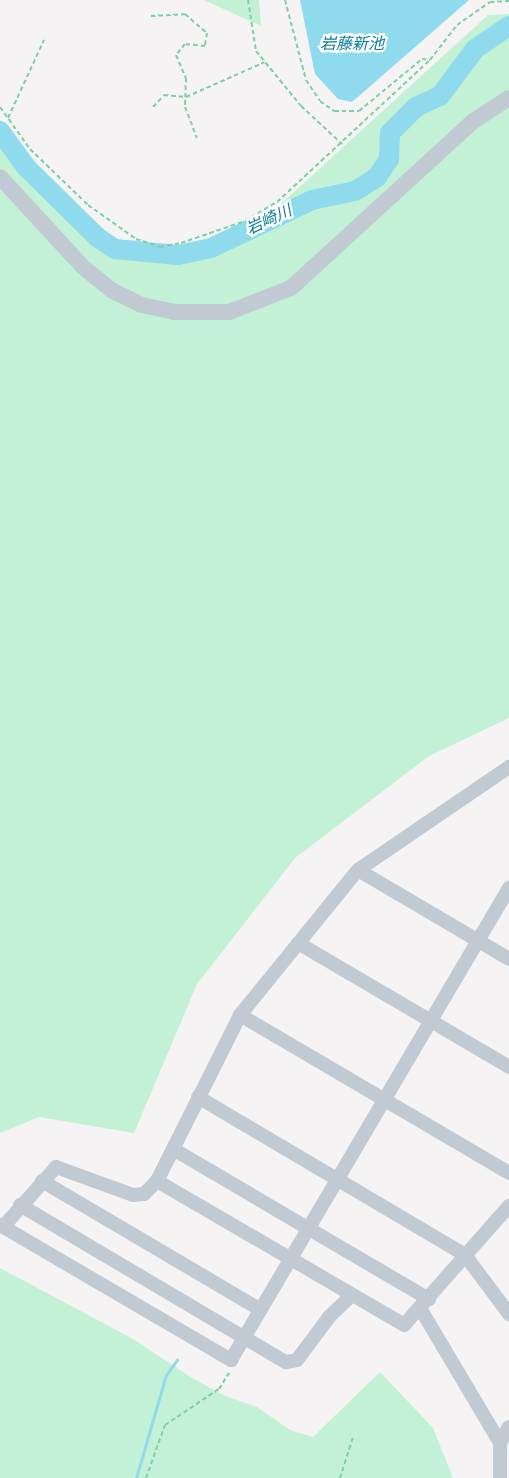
<!DOCTYPE html>
<meta charset="utf-8">
<style>
body{margin:0}
#map{position:relative;width:509px;height:1478px;overflow:hidden;background:#f5f3f3;font-family:"Nunito Sans","Noto Sans JP",sans-serif}
div>[style]{position:absolute}
.green>*{inset:0;background:#c3f1d5}
.water>*{inset:0;background:#90daee}
.stream>*{height:3px;margin:-1.5px;padding:0 1.5px;transform-origin:1.5px;border-radius:1.5px;background:#90daee}
.river>*{height:20px;margin:-10px;padding:0 10px;transform-origin:10px;border-radius:10px;background:#90daee}
.path>*{height:2px;margin-top:-1px;transform-origin:0;background:repeating-linear-gradient(90deg,#7ad0a6 0 4.5px,transparent 0 7.5px)}
.minor>*{height:14px;margin:-7px;padding:0 7px;transform-origin:7px;border-radius:7px;background:#c1cad2}
.tertiary>*{height:16px;margin:-8px;padding:0 8px;transform-origin:8px;border-radius:8px;background:#c1cad2}
span{translate:-50% -50%;white-space:nowrap;text-align:center;line-height:1.15;-webkit-text-stroke:4.5px #fff;paint-order:stroke}
.water-label{font-size:16px;color:#0c7c9b;font-style:italic}
</style>
<div id="map">
<div class="green">
<i style="clip-path:polygon(204px 0,259px 0,261px 26px)"></i>
<i style="clip-path:polygon(509px 14px,509px 718px,429px 756px,295px 858px,197px 984px,134px 1133px,39px 1117px,0 1133px,0 119px,39px 173px,95px 225px,140px 256px,168px 261px,238px 243px,488px 15px)"></i>
<i style="clip-path:polygon(0 1268px,133px 1339px,192px 1378px,223px 1395px,257px 1407px,290px 1430px,313px 1437px,380px 1372px,433px 1428px,453px 1478px,0 1478px)"></i>
</div>
<div class="water">
<i style="clip-path:polygon(300px 0,469px 0,352px 102px,338px 99px,315px 74px)"></i>
</div>
<div class="stream">
<i style="left:136px;top:1478px;width:107px;rotate:-73.8deg"></i>
<i style="left:166px;top:1375px;width:19px;rotate:-54deg"></i>
</div>
<div class="river">
<i style="left:0;top:131px;width:44px;rotate:54.2deg"></i>
<i style="left:26px;top:167px;width:100px;rotate:44.6deg"></i>
<i style="left:97px;top:237px;width:22px;rotate:34deg"></i>
<i style="left:115px;top:249px;width:63px;rotate:5.4deg"></i>
<i style="left:178px;top:255px;width:34px;rotate:-12deg"></i>
<i style="left:211px;top:248px;width:112px;rotate:-25.4deg"></i>
<i style="left:312px;top:200px;width:44px;rotate:-11.8deg"></i>
<i style="left:355px;top:191px;width:26px;rotate:-32deg"></i>
<i style="left:377px;top:177px;width:22px;rotate:-56deg"></i>
<i style="left:389px;top:159px;width:26px;rotate:-88deg"></i>
<i style="left:390px;top:133px;width:37px;rotate:-45deg"></i>
<i style="left:416px;top:107px;width:26px;rotate:-25deg"></i>
<i style="left:440px;top:96px;width:59px;rotate:-53.3deg"></i>
<i style="left:475px;top:49px;width:41px;rotate:-34.1deg"></i>
</div>
<div class="path">
<i style="left:248px;top:0;width:52px;rotate:81.1deg"></i>
<i style="left:256px;top:51px;width:71px;rotate:50.7deg"></i>
<i style="left:301px;top:106px;width:56px;rotate:42.8deg"></i>
<i style="left:285px;top:0;width:83px;rotate:75.3deg"></i>
<i style="left:306px;top:80px;width:25px;rotate:56deg"></i>
<i style="left:320px;top:101px;width:17px;rotate:36deg"></i>
<i style="left:334px;top:111px;width:25px"></i>
<i style="left:359px;top:111px;width:82px;rotate:-39.5deg"></i>
<i style="left:422px;top:59px;width:8px;rotate:7deg"></i>
<i style="left:151px;top:16px;width:34px;rotate:-3deg"></i>
<i style="left:185px;top:14px;width:29px;rotate:41deg"></i>
<i style="left:207px;top:33px;width:13px;rotate:99deg"></i>
<i style="left:205px;top:46px;width:20px;rotate:-174deg"></i>
<i style="left:185px;top:44px;width:14px;rotate:129deg"></i>
<i style="left:176px;top:55px;width:25px;rotate:67deg"></i>
<i style="left:186px;top:78px;width:29px;rotate:92deg"></i>
<i style="left:185px;top:107px;width:33px;rotate:69deg"></i>
<i style="left:0;top:107px;width:52px;rotate:54.5deg"></i>
<i style="left:30px;top:149px;width:81px;rotate:44deg"></i>
<i style="left:88px;top:205px;width:59px;rotate:35.3deg"></i>
<i style="left:136px;top:239px;width:25px;rotate:18deg"></i>
<i style="left:160px;top:247px;width:21px;rotate:-11deg"></i>
<i style="left:181px;top:243px;width:68px;rotate:-19deg"></i>
<i style="left:245px;top:221px;width:37px;rotate:-31deg"></i>
<i style="left:277px;top:202px;width:209px;rotate:-42.9deg"></i>
<i style="left:430px;top:60px;width:44px;rotate:-52.4deg"></i>
<i style="left:457px;top:25px;width:40px;rotate:-34.9deg"></i>
<i style="left:490px;top:2px;width:19px;rotate:-3deg"></i>
<i style="left:153px;top:107px;width:16px;rotate:-47deg"></i>
<i style="left:164px;top:95px;width:22px;rotate:5deg"></i>
<i style="left:186px;top:97px;width:86px;rotate:-23.9deg"></i>
<i style="left:8px;top:118px;width:86px;rotate:-65.2deg"></i>
<i style="left:146px;top:1478px;width:56px;rotate:-70.3deg"></i>
<i style="left:165px;top:1425px;width:65px;rotate:-33.7deg"></i>
<i style="left:219px;top:1389px;width:19px;rotate:-58deg"></i>
<i style="left:340px;top:1478px;width:43px;rotate:-72.4deg"></i>
</div>
<div class="minor">
<i style="left:358px;top:870px;width:175px;rotate:30.5deg"></i>
<i style="left:298px;top:943px;width:245px;rotate:30.4deg"></i>
<i style="left:240px;top:1015px;width:312px;rotate:30.4deg"></i>
<i style="left:198px;top:1097px;width:310px;rotate:30.6deg"></i>
<i style="left:465px;top:1255px;width:74px;rotate:53.3deg"></i>
<i style="left:173px;top:1149px;width:297px;rotate:30.4deg"></i>
<i style="left:42px;top:1181px;width:252px;rotate:30.5deg"></i>
<i style="left:157px;top:1181px;width:286px;rotate:30.2deg"></i>
<i style="left:404px;top:1325px;width:159px;rotate:-48.6deg"></i>
<i style="left:20px;top:1205px;width:309px;rotate:30.6deg"></i>
<i style="left:286px;top:1362px;width:11px;rotate:-10deg"></i>
<i style="left:297px;top:1360px;width:54px;rotate:-53.3deg"></i>
<i style="left:329px;top:1317px;width:32px;rotate:-44deg"></i>
<i style="left:0;top:1225px;width:268px;rotate:30.3deg"></i>
<i style="left:231px;top:1360px;width:548px;rotate:-59.5deg"></i>
<i style="left:3px;top:1227px;width:80px;rotate:-48.5deg"></i>
<i style="left:56px;top:1167px;width:82px;rotate:20deg"></i>
<i style="left:133px;top:1195px;width:11px;rotate:-5deg"></i>
<i style="left:144px;top:1194px;width:18px;rotate:-45deg"></i>
<i style="left:157px;top:1181px;width:186px;rotate:-63.4deg"></i>
<i style="left:240px;top:1015px;width:187px;rotate:-50.9deg"></i>
<i style="left:358px;top:870px;width:183px;rotate:-34.3deg"></i>
<i style="left:420px;top:1308px;width:157px;rotate:59.3deg"></i>
<i style="left:500px;top:1478px;width:35px;rotate:-90deg"></i>
<i style="left:500px;top:1443px;width:18px;rotate:-61deg"></i>
</div>
<div class="tertiary">
<i style="left:0;top:177px;width:122px;rotate:47.3deg"></i>
<i style="left:83px;top:267px;width:38px;rotate:39deg"></i>
<i style="left:113px;top:291px;width:32px;rotate:26deg"></i>
<i style="left:142px;top:305px;width:33px;rotate:12deg"></i>
<i style="left:174px;top:312px;width:55px"></i>
<i style="left:229px;top:312px;width:66px;rotate:-21.2deg"></i>
<i style="left:291px;top:288px;width:246px;rotate:-42.5deg"></i>
<i style="left:472px;top:122px;width:44px;rotate:-33deg"></i>
</div>
<div class="water-label">
<span style="left:352px;top:44px">岩藤新池</span>
<span style="left:269px;top:220px;rotate:-25deg">岩崎川</span>
</div>
</div>
